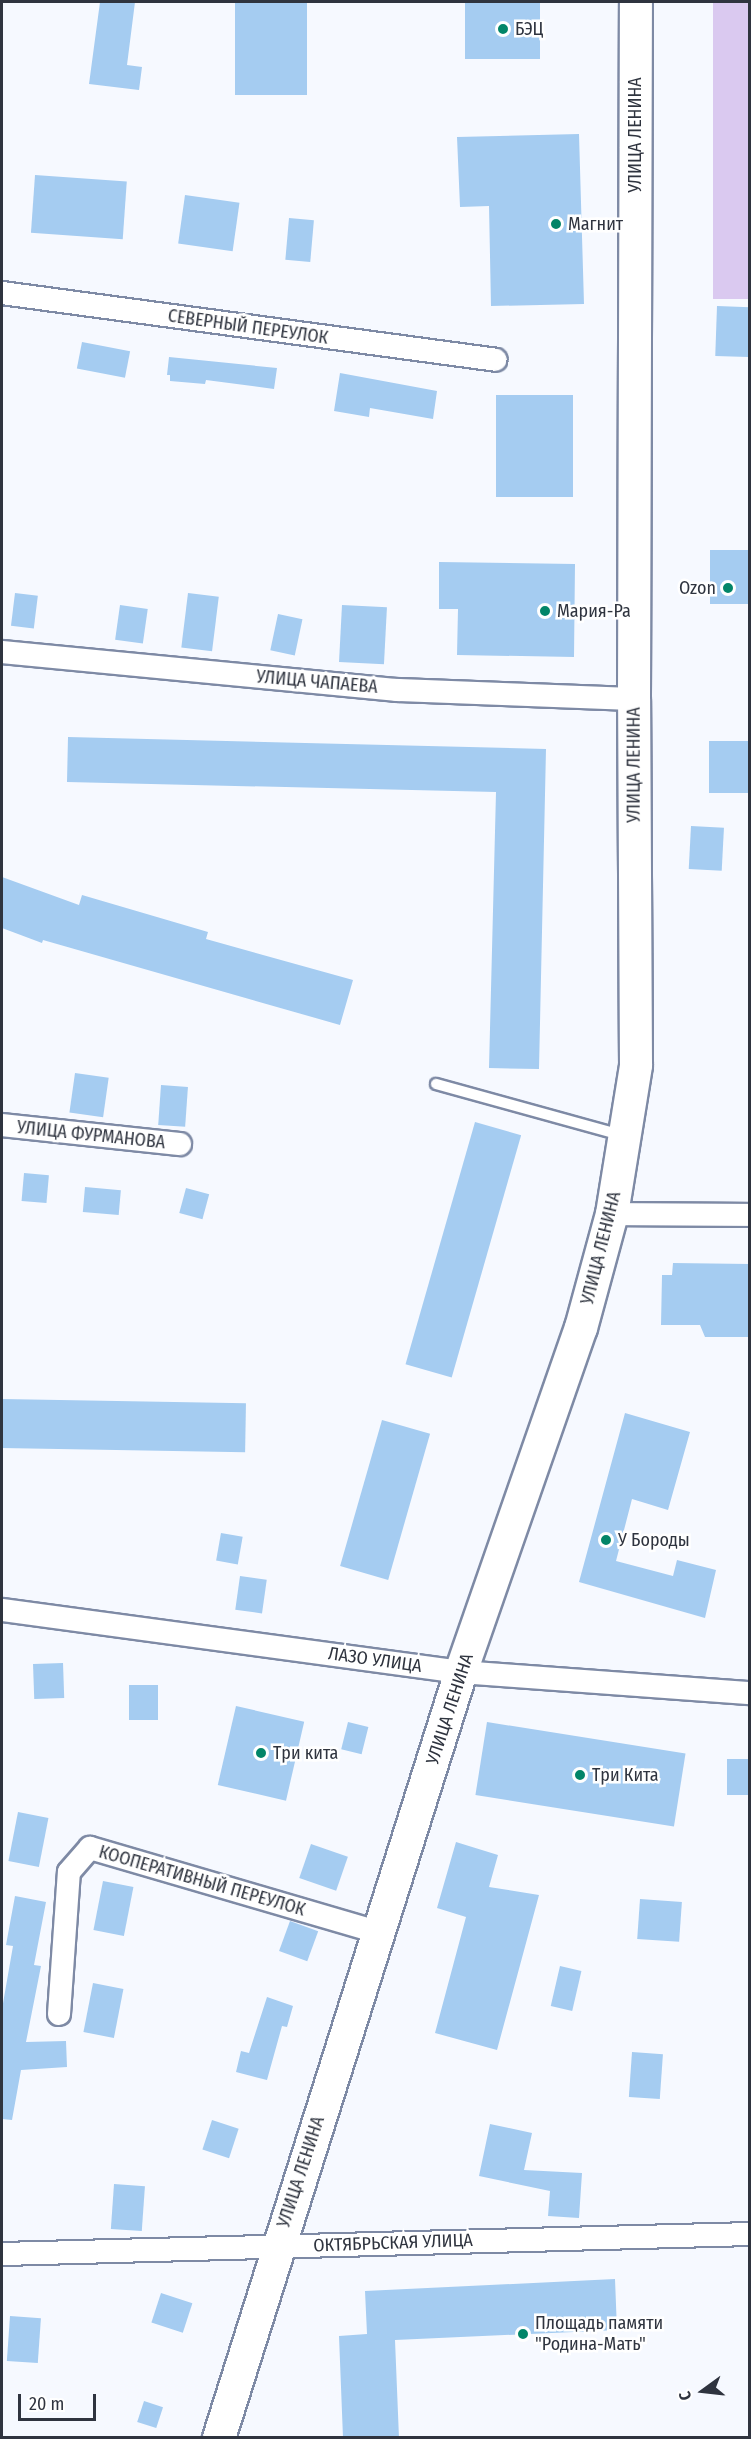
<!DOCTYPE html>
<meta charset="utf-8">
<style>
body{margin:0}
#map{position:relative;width:751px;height:2439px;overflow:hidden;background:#f6f9ff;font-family:"Fira Sans Condensed",sans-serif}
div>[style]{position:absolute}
.green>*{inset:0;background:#dac9f0;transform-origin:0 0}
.building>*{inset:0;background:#a5ccf1;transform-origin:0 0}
.roads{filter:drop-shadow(2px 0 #7e8aa5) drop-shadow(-2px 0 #7e8aa5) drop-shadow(0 2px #7e8aa5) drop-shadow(0 -2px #7e8aa5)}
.lane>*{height:10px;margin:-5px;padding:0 5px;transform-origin:5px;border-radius:5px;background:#fff}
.street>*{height:22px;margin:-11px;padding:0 11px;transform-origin:11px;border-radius:11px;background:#fff}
.secondary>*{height:32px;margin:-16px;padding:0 16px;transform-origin:16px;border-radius:16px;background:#fff}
.dots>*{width:16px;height:16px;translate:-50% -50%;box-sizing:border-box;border:3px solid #fff;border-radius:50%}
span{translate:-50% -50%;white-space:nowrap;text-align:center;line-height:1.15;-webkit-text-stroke:5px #fff;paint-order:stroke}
.poi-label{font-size:18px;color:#2f343f}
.left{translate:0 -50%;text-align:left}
.right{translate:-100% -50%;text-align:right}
.street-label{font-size:18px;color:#2f343f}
.frame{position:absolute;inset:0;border:3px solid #2f343f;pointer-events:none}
.north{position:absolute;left:673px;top:2361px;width:60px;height:60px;-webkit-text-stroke:4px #fff;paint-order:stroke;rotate:255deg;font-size:16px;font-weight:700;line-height:24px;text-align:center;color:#2f343f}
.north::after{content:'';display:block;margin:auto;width:21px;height:27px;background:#2f343f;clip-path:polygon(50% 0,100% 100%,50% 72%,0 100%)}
.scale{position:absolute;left:18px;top:2394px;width:78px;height:27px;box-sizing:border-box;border:3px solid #2f343f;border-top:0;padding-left:8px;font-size:18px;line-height:21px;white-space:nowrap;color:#2f343f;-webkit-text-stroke:4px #fff;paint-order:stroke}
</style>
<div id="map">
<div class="green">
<i style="left:713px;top:2px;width:36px;height:297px"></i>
</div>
<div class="building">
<i style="clip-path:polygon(100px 2px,135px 2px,127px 65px,142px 67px,139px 90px,89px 84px)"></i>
<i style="left:235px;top:2px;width:72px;height:93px"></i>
<i style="left:465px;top:2px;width:75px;height:57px"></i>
<i style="clip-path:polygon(579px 134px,584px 304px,491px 306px,489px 206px,460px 207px,457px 137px)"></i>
<i style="left:35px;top:175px;width:92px;height:58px;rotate:4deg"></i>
<i style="left:185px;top:195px;width:55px;height:49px;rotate:8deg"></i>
<i style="left:289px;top:218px;width:25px;height:42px;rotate:5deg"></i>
<i style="left:717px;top:306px;width:33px;height:50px;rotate:2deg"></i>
<i style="left:82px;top:342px;width:49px;height:27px;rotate:11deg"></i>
<i style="clip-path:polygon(169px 357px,277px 368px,274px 389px,206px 380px,205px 384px,170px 381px,170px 375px,167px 375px)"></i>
<i style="clip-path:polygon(340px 373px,437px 391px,433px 419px,370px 408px,369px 417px,334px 411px)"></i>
<i style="left:496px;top:395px;width:77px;height:102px"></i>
<i style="left:710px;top:550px;width:40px;height:54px"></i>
<i style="clip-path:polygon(439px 562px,575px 564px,574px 657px,457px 655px,458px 609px,439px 609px)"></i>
<i style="left:15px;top:593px;width:23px;height:33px;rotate:7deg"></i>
<i style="left:188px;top:593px;width:31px;height:55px;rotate:7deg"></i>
<i style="left:120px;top:605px;width:28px;height:35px;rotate:8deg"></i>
<i style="left:342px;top:605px;width:45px;height:57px;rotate:3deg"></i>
<i style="left:278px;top:614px;width:25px;height:37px;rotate:12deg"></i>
<i style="clip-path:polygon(68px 737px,546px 749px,539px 1069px,489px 1068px,496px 792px,67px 782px)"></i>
<i style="left:709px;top:741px;width:41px;height:52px"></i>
<i style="left:691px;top:826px;width:33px;height:43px;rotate:3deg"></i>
<i style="clip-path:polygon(2px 877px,79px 905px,82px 895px,208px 932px,206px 939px,353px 980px,340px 1025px,43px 940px,42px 943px,2px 928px)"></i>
<i style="left:75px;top:1073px;width:34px;height:40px;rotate:8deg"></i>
<i style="left:161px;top:1085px;width:27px;height:40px;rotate:4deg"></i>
<i style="left:475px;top:1122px;width:48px;height:252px;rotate:16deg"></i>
<i style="left:24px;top:1173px;width:25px;height:28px;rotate:5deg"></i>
<i style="left:85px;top:1187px;width:36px;height:25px;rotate:5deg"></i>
<i style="left:186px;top:1188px;width:24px;height:26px;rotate:15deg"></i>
<i style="clip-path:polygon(673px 1263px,750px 1264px,750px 1337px,705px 1337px,700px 1325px,661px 1325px,662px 1275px,672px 1275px)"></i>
<i style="left:2px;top:1399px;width:244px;height:49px;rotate:1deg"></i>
<i style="clip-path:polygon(625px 1413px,690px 1432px,668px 1510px,632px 1499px,616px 1561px,673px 1576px,677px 1560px,716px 1570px,705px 1618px,579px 1582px)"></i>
<i style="left:382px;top:1420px;width:50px;height:152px;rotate:16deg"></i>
<i style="left:221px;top:1533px;width:22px;height:28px;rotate:10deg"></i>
<i style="left:240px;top:1576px;width:27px;height:34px;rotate:8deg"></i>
<i style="left:63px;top:1663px;width:35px;height:30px;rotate:88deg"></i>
<i style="left:129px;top:1685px;width:29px;height:35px"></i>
<i style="left:236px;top:1706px;width:70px;height:81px;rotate:13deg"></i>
<i style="left:348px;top:1722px;width:21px;height:28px;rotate:14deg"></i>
<i style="left:487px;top:1722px;width:201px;height:74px;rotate:9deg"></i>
<i style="left:750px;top:1759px;width:36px;height:23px;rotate:90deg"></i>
<i style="left:18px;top:1812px;width:31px;height:50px;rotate:11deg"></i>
<i style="clip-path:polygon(456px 1842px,498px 1855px,489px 1887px,539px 1895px,497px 2050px,435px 2033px,466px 1917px,437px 1908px)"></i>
<i style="left:311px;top:1844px;width:39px;height:36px;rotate:19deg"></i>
<i style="left:103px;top:1881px;width:31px;height:50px;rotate:11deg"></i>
<i style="clip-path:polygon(15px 1896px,46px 1902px,34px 1965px,41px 1966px,26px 2042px,66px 2041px,67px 2067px,21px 2070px,12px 2120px,2px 2119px,2px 2009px,13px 1946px,6px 1945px)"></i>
<i style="left:640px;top:1899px;width:42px;height:40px;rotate:4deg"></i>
<i style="left:290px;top:1921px;width:30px;height:32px;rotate:20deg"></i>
<i style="left:560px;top:1966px;width:22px;height:41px;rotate:13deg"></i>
<i style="left:93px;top:1983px;width:31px;height:50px;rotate:11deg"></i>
<i style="clip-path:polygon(267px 1997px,293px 2006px,287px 2027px,282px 2026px,267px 2080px,236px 2072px,241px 2051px,249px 2053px)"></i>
<i style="left:632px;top:2052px;width:31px;height:45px;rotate:4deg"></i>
<i style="left:212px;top:2120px;width:28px;height:31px;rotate:18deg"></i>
<i style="clip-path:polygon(490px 2124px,532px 2133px,524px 2170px,582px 2173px,579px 2218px,548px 2216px,550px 2191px,479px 2176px)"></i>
<i style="left:114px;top:2184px;width:31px;height:45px;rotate:4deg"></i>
<i style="clip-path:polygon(615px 2279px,617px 2330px,395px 2340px,399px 2438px,343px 2438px,339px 2336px,367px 2334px,365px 2291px)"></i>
<i style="left:161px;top:2293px;width:33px;height:31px;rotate:18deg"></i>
<i style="left:10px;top:2316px;width:31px;height:45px;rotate:4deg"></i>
<i style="left:144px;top:2401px;width:20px;height:22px;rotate:18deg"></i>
</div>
<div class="roads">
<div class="lane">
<i style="left:436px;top:1084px;width:192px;rotate:15.4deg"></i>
</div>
<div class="street">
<i style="left:2px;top:293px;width:498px;rotate:7.7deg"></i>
<i style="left:2px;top:652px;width:397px;rotate:5.5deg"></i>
<i style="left:397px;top:690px;width:237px;rotate:2.2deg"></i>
<i style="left:2px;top:1125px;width:179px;rotate:6.1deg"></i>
<i style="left:612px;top:1214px;width:138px;rotate:0.4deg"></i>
<i style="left:2px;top:1610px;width:463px;rotate:7.7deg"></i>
<i style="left:461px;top:1672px;width:290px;rotate:4.2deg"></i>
<i style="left:59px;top:2014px;width:142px;rotate:-86deg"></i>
<i style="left:69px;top:1872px;width:32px;rotate:-49deg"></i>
<i style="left:90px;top:1848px;width:300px;rotate:16.3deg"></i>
<i style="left:2px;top:2254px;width:748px;rotate:-1.53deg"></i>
</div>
<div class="secondary">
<i style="left:219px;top:2438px;width:803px;rotate:-72.47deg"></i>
<i style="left:461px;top:1672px;width:364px;rotate:-70.8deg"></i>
<i style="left:581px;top:1328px;width:118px;rotate:-74.8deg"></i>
<i style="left:612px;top:1214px;width:151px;rotate:-80.8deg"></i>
<i style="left:636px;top:1065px;width:366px;rotate:-90.3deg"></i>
<i style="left:634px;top:699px;width:697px;rotate:-89.84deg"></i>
</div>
</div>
<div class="dots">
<i style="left:503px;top:29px;background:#028568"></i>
<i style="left:556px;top:224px;background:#028568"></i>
<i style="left:728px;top:588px;background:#028568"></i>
<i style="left:545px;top:611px;background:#028568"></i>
<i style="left:606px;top:1540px;background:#028568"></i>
<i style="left:261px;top:1753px;background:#028568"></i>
<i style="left:580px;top:1775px;background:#028568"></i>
<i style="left:523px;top:2334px;background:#028568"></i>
</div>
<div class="poi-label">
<span class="left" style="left:515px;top:29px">БЭЦ</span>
<span class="left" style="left:568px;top:224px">Магнит</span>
<span class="right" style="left:716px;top:588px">Ozon</span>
<span class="left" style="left:557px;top:611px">Мария-Ра</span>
<span class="left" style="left:618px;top:1540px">У Бороды</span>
<span class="left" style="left:273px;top:1753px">Три кита</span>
<span class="left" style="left:592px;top:1775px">Три Кита</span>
<span class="left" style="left:535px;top:2334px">Площадь памяти<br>"Родина-Мать"</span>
</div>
<div class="street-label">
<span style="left:635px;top:135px;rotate:-90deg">УЛИЦА ЛЕНИНА</span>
<span style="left:248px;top:327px;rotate:8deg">СЕВЕРНЫЙ ПЕРЕУЛОК</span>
<span style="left:317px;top:682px;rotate:5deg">УЛИЦА ЧАПАЕВА</span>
<span style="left:634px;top:765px;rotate:-90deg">УЛИЦА ЛЕНИНА</span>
<span style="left:91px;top:1135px;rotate:6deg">УЛИЦА ФУРМАНОВА</span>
<span style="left:601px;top:1248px;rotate:-76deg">УЛИЦА ЛЕНИНА</span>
<span style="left:375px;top:1660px;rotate:8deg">ЛАЗО УЛИЦА</span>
<span style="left:450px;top:1709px;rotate:-72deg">УЛИЦА ЛЕНИНА</span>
<span style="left:202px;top:1881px;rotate:16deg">КООПЕРАТИВНЫЙ ПЕРЕУЛОК</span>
<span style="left:301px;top:2172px;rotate:-72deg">УЛИЦА ЛЕНИНА</span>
<span style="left:393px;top:2243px;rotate:-2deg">ОКТЯБРЬСКАЯ УЛИЦА</span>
</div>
<div class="frame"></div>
<div class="north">С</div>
<div class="scale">20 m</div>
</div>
